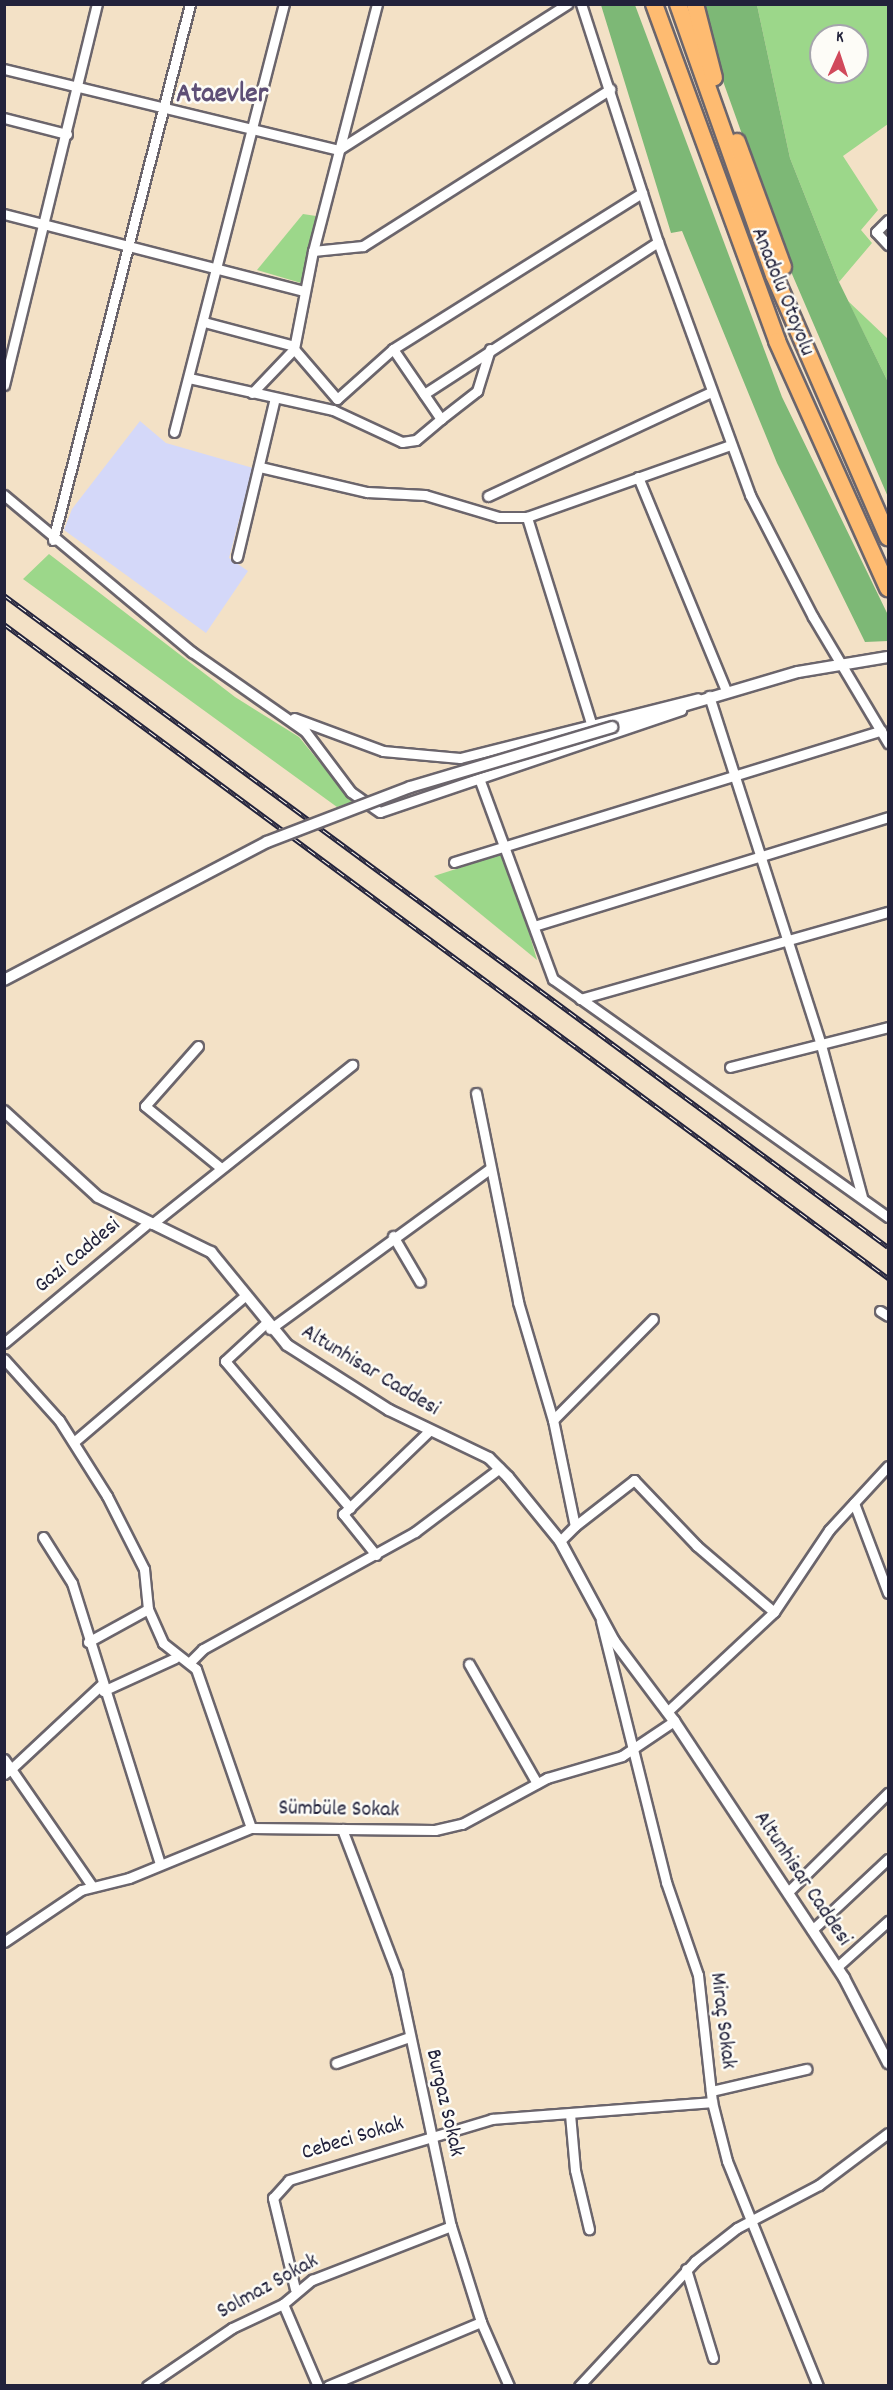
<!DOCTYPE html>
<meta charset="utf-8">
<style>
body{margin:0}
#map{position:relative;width:893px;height:2390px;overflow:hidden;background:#f3e1c6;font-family:Dekko,sans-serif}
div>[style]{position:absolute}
.built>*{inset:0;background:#d4d8f9}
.green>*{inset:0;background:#9cd78a}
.forest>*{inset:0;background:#7db876}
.roads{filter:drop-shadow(2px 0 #6b656c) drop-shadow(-2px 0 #6b656c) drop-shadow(0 2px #6b656c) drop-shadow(0 -2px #6b656c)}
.minor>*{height:9px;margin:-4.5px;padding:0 4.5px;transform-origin:4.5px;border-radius:4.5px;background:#fff}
.tertiary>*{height:10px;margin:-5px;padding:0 5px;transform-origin:5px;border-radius:5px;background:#fff}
.motorway>*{height:16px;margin:-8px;padding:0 8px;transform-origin:8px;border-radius:8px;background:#febb71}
.rail>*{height:5px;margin-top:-2.5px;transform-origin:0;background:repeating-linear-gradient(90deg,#fdfcf7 0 9px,#22223b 0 18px);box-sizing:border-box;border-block:2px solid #22223b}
.bridges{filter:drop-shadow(2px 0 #6b656c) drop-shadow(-2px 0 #6b656c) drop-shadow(0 2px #6b656c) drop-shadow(0 -2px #6b656c)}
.tertiary-bridge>*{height:10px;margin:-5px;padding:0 5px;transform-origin:5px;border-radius:5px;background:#fff}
span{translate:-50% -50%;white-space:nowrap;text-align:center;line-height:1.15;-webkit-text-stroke:5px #fdfcf7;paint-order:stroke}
.street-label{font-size:22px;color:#22223b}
.district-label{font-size:28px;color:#5e4f76;font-weight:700}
.frame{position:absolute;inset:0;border:6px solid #22223b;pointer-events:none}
.north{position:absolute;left:809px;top:24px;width:60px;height:60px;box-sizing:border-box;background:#fdfcf7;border:2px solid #a5a5ac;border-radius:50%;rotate:3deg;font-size:16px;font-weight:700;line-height:24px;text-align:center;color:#22223b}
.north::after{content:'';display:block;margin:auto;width:21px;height:27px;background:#d1495b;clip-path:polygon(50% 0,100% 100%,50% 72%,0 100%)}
</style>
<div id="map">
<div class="built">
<i style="clip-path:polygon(140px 421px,166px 443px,253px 468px,229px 558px,248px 571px,206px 633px,64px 530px,72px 509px)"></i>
</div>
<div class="green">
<i style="clip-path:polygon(evenodd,757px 5px,888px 5px,888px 124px,843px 156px,878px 210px,861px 230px,872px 243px,839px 282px,790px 158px,757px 5px,821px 36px,857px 36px,857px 72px,821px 72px,821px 36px)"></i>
<i style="clip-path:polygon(303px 214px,316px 216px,301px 283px,257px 270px)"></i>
<i style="clip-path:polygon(848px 301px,888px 339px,888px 382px)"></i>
<i style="clip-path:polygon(49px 554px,235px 697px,299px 737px,352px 802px,337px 807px,23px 579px)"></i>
<i style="clip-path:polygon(503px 854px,519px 898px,537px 960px,434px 876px)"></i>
</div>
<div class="forest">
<i style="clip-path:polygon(601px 5px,635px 5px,782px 397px,888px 615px,888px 641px,865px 642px,777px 463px,682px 231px,671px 233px)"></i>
<i style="clip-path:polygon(700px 5px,757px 5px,790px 158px,839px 282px,888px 382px,888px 497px,792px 274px,709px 42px)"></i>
</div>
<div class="roads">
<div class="minor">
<i style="left:377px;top:4px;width:255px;rotate:104.5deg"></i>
<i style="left:313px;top:251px;width:100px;rotate:101deg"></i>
<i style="left:294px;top:349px;width:66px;rotate:49.3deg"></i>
<i style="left:337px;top:399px;width:75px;rotate:-41.8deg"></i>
<i style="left:393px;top:349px;width:294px;rotate:-32.1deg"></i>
<i style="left:581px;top:4px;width:250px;rotate:72.1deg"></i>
<i style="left:658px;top:242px;width:269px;rotate:70deg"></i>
<i style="left:750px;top:495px;width:137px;rotate:62.7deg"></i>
<i style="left:813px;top:617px;width:147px;rotate:59.2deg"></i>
<i style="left:4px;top:69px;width:344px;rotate:13.6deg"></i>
<i style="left:338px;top:150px;width:272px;rotate:-32.5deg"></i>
<i style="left:4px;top:118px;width:65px;rotate:14.3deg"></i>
<i style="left:4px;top:214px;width:310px;rotate:14.4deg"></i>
<i style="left:888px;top:220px;width:17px;rotate:135deg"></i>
<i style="left:876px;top:232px;width:18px;rotate:47deg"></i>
<i style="left:313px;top:251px;width:50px;rotate:-5.7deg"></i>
<i style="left:363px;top:246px;width:293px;rotate:-32.4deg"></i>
<i style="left:204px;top:322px;width:93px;rotate:14.9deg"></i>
<i style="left:393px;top:349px;width:85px;rotate:55.6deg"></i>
<i style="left:441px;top:419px;width:46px;rotate:-37.9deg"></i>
<i style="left:477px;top:391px;width:44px;rotate:-72.8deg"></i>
<i style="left:189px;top:378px;width:148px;rotate:12.5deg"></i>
<i style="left:333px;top:410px;width:76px;rotate:24.9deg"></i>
<i style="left:402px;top:442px;width:14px;rotate:-8deg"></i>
<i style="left:416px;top:440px;width:33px;rotate:-40deg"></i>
<i style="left:4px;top:385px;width:392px;rotate:-76.3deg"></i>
<i style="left:252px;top:393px;width:61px;rotate:-46.3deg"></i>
<i style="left:424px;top:394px;width:279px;rotate:-33deg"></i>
<i style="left:174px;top:432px;width:442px;rotate:-75.6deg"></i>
<i style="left:260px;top:467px;width:110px;rotate:13.2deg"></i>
<i style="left:367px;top:492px;width:58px;rotate:3deg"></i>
<i style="left:425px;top:495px;width:77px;rotate:16.6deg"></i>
<i style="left:499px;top:517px;width:28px"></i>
<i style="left:638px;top:477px;width:231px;rotate:67.6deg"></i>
<i style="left:4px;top:495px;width:245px;rotate:39.9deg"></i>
<i style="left:192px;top:652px;width:138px;rotate:35deg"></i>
<i style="left:305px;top:731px;width:76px;rotate:53deg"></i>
<i style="left:351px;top:792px;width:35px;rotate:35deg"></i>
<i style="left:380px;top:812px;width:318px;rotate:-18.7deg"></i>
<i style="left:488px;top:496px;width:246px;rotate:-25deg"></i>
<i style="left:53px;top:540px;width:553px;rotate:-75.66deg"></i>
<i style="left:237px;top:557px;width:163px;rotate:-76.6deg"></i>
<i style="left:709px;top:696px;width:367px;rotate:72.2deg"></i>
<i style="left:821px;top:1045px;width:157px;rotate:74.9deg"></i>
<i style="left:294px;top:718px;width:95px;rotate:20.3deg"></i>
<i style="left:383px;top:751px;width:77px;rotate:5.2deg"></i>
<i style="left:460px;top:758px;width:245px;rotate:-14.1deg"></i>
<i style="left:591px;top:723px;width:216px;rotate:-107.3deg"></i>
<i style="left:527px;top:517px;width:215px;rotate:-19.5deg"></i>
<i style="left:480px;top:781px;width:211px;rotate:69.8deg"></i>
<i style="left:553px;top:979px;width:411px;rotate:35.4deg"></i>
<i style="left:454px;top:862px;width:447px;rotate:-17.1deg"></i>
<i style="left:534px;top:926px;width:370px;rotate:-17.1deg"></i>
<i style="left:580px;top:999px;width:320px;rotate:-15.8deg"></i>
<i style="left:198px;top:1046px;width:80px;rotate:131.5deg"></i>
<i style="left:145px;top:1106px;width:98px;rotate:39.2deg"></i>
<i style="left:730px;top:1067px;width:163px;rotate:-14.2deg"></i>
<i style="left:476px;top:1093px;width:213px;rotate:78.6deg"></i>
<i style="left:518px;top:1302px;width:123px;rotate:73.5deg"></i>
<i style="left:553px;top:1420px;width:108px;rotate:78.3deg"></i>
<i style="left:575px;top:1526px;width:21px;rotate:135deg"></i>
<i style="left:152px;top:1224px;width:256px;rotate:-38.5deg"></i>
<i style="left:393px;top:1236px;width:53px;rotate:59.6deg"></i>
<i style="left:880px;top:1311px;width:9px;rotate:32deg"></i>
<i style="left:266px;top:1323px;width:56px;rotate:137.2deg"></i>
<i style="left:225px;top:1361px;width:193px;rotate:49.6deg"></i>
<i style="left:270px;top:1329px;width:273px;rotate:-36.1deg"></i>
<i style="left:4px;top:1343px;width:189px;rotate:-39.8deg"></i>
<i style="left:4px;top:1359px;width:82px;rotate:48deg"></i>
<i style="left:59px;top:1420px;width:90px;rotate:57.7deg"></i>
<i style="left:107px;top:1496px;width:82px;rotate:63.1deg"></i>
<i style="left:144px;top:1569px;width:40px;rotate:84.3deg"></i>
<i style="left:148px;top:1609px;width:37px;rotate:66deg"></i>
<i style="left:163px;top:1643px;width:42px;rotate:38.2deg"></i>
<i style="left:196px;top:1669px;width:168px;rotate:70.9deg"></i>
<i style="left:553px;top:1420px;width:142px;rotate:-45.3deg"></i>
<i style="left:75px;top:1441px;width:225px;rotate:-40.5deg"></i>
<i style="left:854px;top:1503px;width:96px;rotate:69.3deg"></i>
<i style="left:575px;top:1526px;width:75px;rotate:-37.9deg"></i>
<i style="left:634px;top:1480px;width:91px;rotate:46.3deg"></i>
<i style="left:697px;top:1546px;width:101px;rotate:40.6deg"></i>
<i style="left:43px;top:1537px;width:54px;rotate:57.8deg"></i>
<i style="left:72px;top:1583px;width:294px;rotate:72.6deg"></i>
<i style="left:376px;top:1555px;width:53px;rotate:-128.8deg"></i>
<i style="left:343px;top:1514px;width:120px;rotate:-44deg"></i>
<i style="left:601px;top:1621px;width:269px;rotate:76deg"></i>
<i style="left:666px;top:1882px;width:98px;rotate:71deg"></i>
<i style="left:698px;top:1975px;width:128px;rotate:83.7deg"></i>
<i style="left:712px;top:2102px;width:61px;rotate:75.7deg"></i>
<i style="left:727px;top:2161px;width:243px;rotate:68deg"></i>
<i style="left:88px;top:1642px;width:68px;rotate:-28.8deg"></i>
<i style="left:190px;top:1662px;width:18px;rotate:-45deg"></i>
<i style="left:203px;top:1649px;width:242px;rotate:-28.9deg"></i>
<i style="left:415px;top:1532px;width:106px;rotate:-37deg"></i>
<i style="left:469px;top:1664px;width:137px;rotate:60.3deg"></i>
<i style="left:103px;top:1691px;width:79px;rotate:-24.6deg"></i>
<i style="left:667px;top:1712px;width:146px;rotate:-43.1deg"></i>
<i style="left:774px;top:1612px;width:99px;rotate:-56.1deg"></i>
<i style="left:829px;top:1530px;width:87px;rotate:-47.3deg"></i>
<i style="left:4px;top:1759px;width:12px;rotate:55deg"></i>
<i style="left:11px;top:1769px;width:123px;rotate:-43deg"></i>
<i style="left:4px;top:1774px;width:9px;rotate:-36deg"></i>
<i style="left:11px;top:1769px;width:142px;rotate:55.3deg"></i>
<i style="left:342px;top:1829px;width:154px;rotate:69.1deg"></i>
<i style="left:397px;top:1973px;width:259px;rotate:78deg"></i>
<i style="left:451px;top:2226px;width:101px;rotate:72.6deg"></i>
<i style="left:481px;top:2322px;width:70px;rotate:66.4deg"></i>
<i style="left:788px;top:1892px;width:141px;rotate:-44.7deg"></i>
<i style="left:812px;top:1930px;width:104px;rotate:-43.1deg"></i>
<i style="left:4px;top:1942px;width:93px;rotate:-34deg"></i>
<i style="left:81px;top:1890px;width:49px;rotate:-14deg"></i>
<i style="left:129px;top:1878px;width:132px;rotate:-22.3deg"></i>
<i style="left:251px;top:1828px;width:184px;rotate:0.6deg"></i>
<i style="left:435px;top:1830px;width:28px;rotate:-13deg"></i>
<i style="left:462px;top:1824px;width:97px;rotate:-28.4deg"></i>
<i style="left:547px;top:1778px;width:78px;rotate:-16.3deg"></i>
<i style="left:622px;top:1756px;width:63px;rotate:-33.9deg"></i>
<i style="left:837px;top:1967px;width:69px;rotate:-42deg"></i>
<i style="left:336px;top:2063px;width:77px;rotate:-19.6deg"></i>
<i style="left:711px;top:2091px;width:98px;rotate:-13deg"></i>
<i style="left:570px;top:2114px;width:56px;rotate:84.9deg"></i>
<i style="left:575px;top:2170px;width:61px;rotate:76.7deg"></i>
<i style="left:686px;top:2269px;width:93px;rotate:73.1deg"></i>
<i style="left:295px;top:2289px;width:94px;rotate:-103.6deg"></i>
<i style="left:273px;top:2198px;width:24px;rotate:-48deg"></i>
<i style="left:289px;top:2180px;width:212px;rotate:-16.7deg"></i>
<i style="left:492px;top:2119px;width:221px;rotate:-4.4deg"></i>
<i style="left:283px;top:2304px;width:89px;rotate:66.9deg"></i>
<i style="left:147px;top:2386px;width:103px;rotate:-34.3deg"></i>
<i style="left:232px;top:2328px;width:56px;rotate:-25.2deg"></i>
<i style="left:283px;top:2304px;width:38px;rotate:-40deg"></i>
<i style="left:312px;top:2280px;width:149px;rotate:-21.2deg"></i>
<i style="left:328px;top:2386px;width:166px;rotate:-22.7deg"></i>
<i style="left:579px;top:2386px;width:171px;rotate:-47.1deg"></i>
<i style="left:695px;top:2261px;width:53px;rotate:-38.2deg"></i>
<i style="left:737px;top:2228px;width:93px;rotate:-27.7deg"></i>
<i style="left:819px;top:2185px;width:86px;rotate:-37deg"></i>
</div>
<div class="tertiary">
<i style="left:612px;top:727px;width:194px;rotate:-16.5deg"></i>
<i style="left:798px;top:672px;width:91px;rotate:-9.5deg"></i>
<i style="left:4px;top:1111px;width:127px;rotate:42.5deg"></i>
<i style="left:98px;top:1197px;width:126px;rotate:26deg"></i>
<i style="left:211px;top:1252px;width:120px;rotate:50.7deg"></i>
<i style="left:287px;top:1345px;width:121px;rotate:32.5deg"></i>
<i style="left:389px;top:1410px;width:111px;rotate:25.6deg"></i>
<i style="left:489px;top:1458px;width:27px;rotate:45deg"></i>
<i style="left:508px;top:1477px;width:82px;rotate:50.9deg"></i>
<i style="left:560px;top:1541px;width:114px;rotate:61.6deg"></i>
<i style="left:614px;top:1641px;width:100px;rotate:53.1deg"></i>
<i style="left:674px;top:1721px;width:308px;rotate:56.5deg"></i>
<i style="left:844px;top:1978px;width:96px;rotate:62.6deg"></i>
</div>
<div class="motorway">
<i style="left:654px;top:4px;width:359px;rotate:69.9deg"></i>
<i style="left:777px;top:341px;width:271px;rotate:65.8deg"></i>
<i style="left:678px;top:4px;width:288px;rotate:70.5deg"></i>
<i style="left:774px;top:275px;width:286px;rotate:66.5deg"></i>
<i style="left:695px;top:4px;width:76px;rotate:75.6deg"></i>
<i style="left:737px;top:142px;width:133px;rotate:69.8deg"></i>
</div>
</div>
<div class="rail">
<i style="left:4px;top:595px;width:1098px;rotate:36.41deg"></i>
<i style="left:4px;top:624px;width:1100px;rotate:36.49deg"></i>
</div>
<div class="bridges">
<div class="tertiary-bridge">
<i style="left:4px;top:980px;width:297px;rotate:-27.7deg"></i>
<i style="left:267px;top:842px;width:153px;rotate:-21deg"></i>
<i style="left:410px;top:787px;width:211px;rotate:-16.5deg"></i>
</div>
</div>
<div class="street-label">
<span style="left:782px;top:292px;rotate:68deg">Anadolu Otoyolu</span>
<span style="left:78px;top:1256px;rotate:-40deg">Gazi Caddesi</span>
<span style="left:370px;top:1371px;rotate:31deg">Altunhisar Caddesi</span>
<span style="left:339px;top:1810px;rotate:1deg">Sümbüle Sokak</span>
<span style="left:802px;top:1879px;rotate:56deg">Altunhisar Caddesi</span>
<span style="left:722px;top:2021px;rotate:83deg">Miraç Sokak</span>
<span style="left:444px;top:2103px;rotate:77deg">Burgaz Sokak</span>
<span style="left:353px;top:2139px;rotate:-17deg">Cebeci Sokak</span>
<span style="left:268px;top:2287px;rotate:-29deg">Solmaz Sokak</span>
</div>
<div class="district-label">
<span style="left:222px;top:96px">Ataevler</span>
</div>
<div class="frame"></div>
<div class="north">K</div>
</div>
